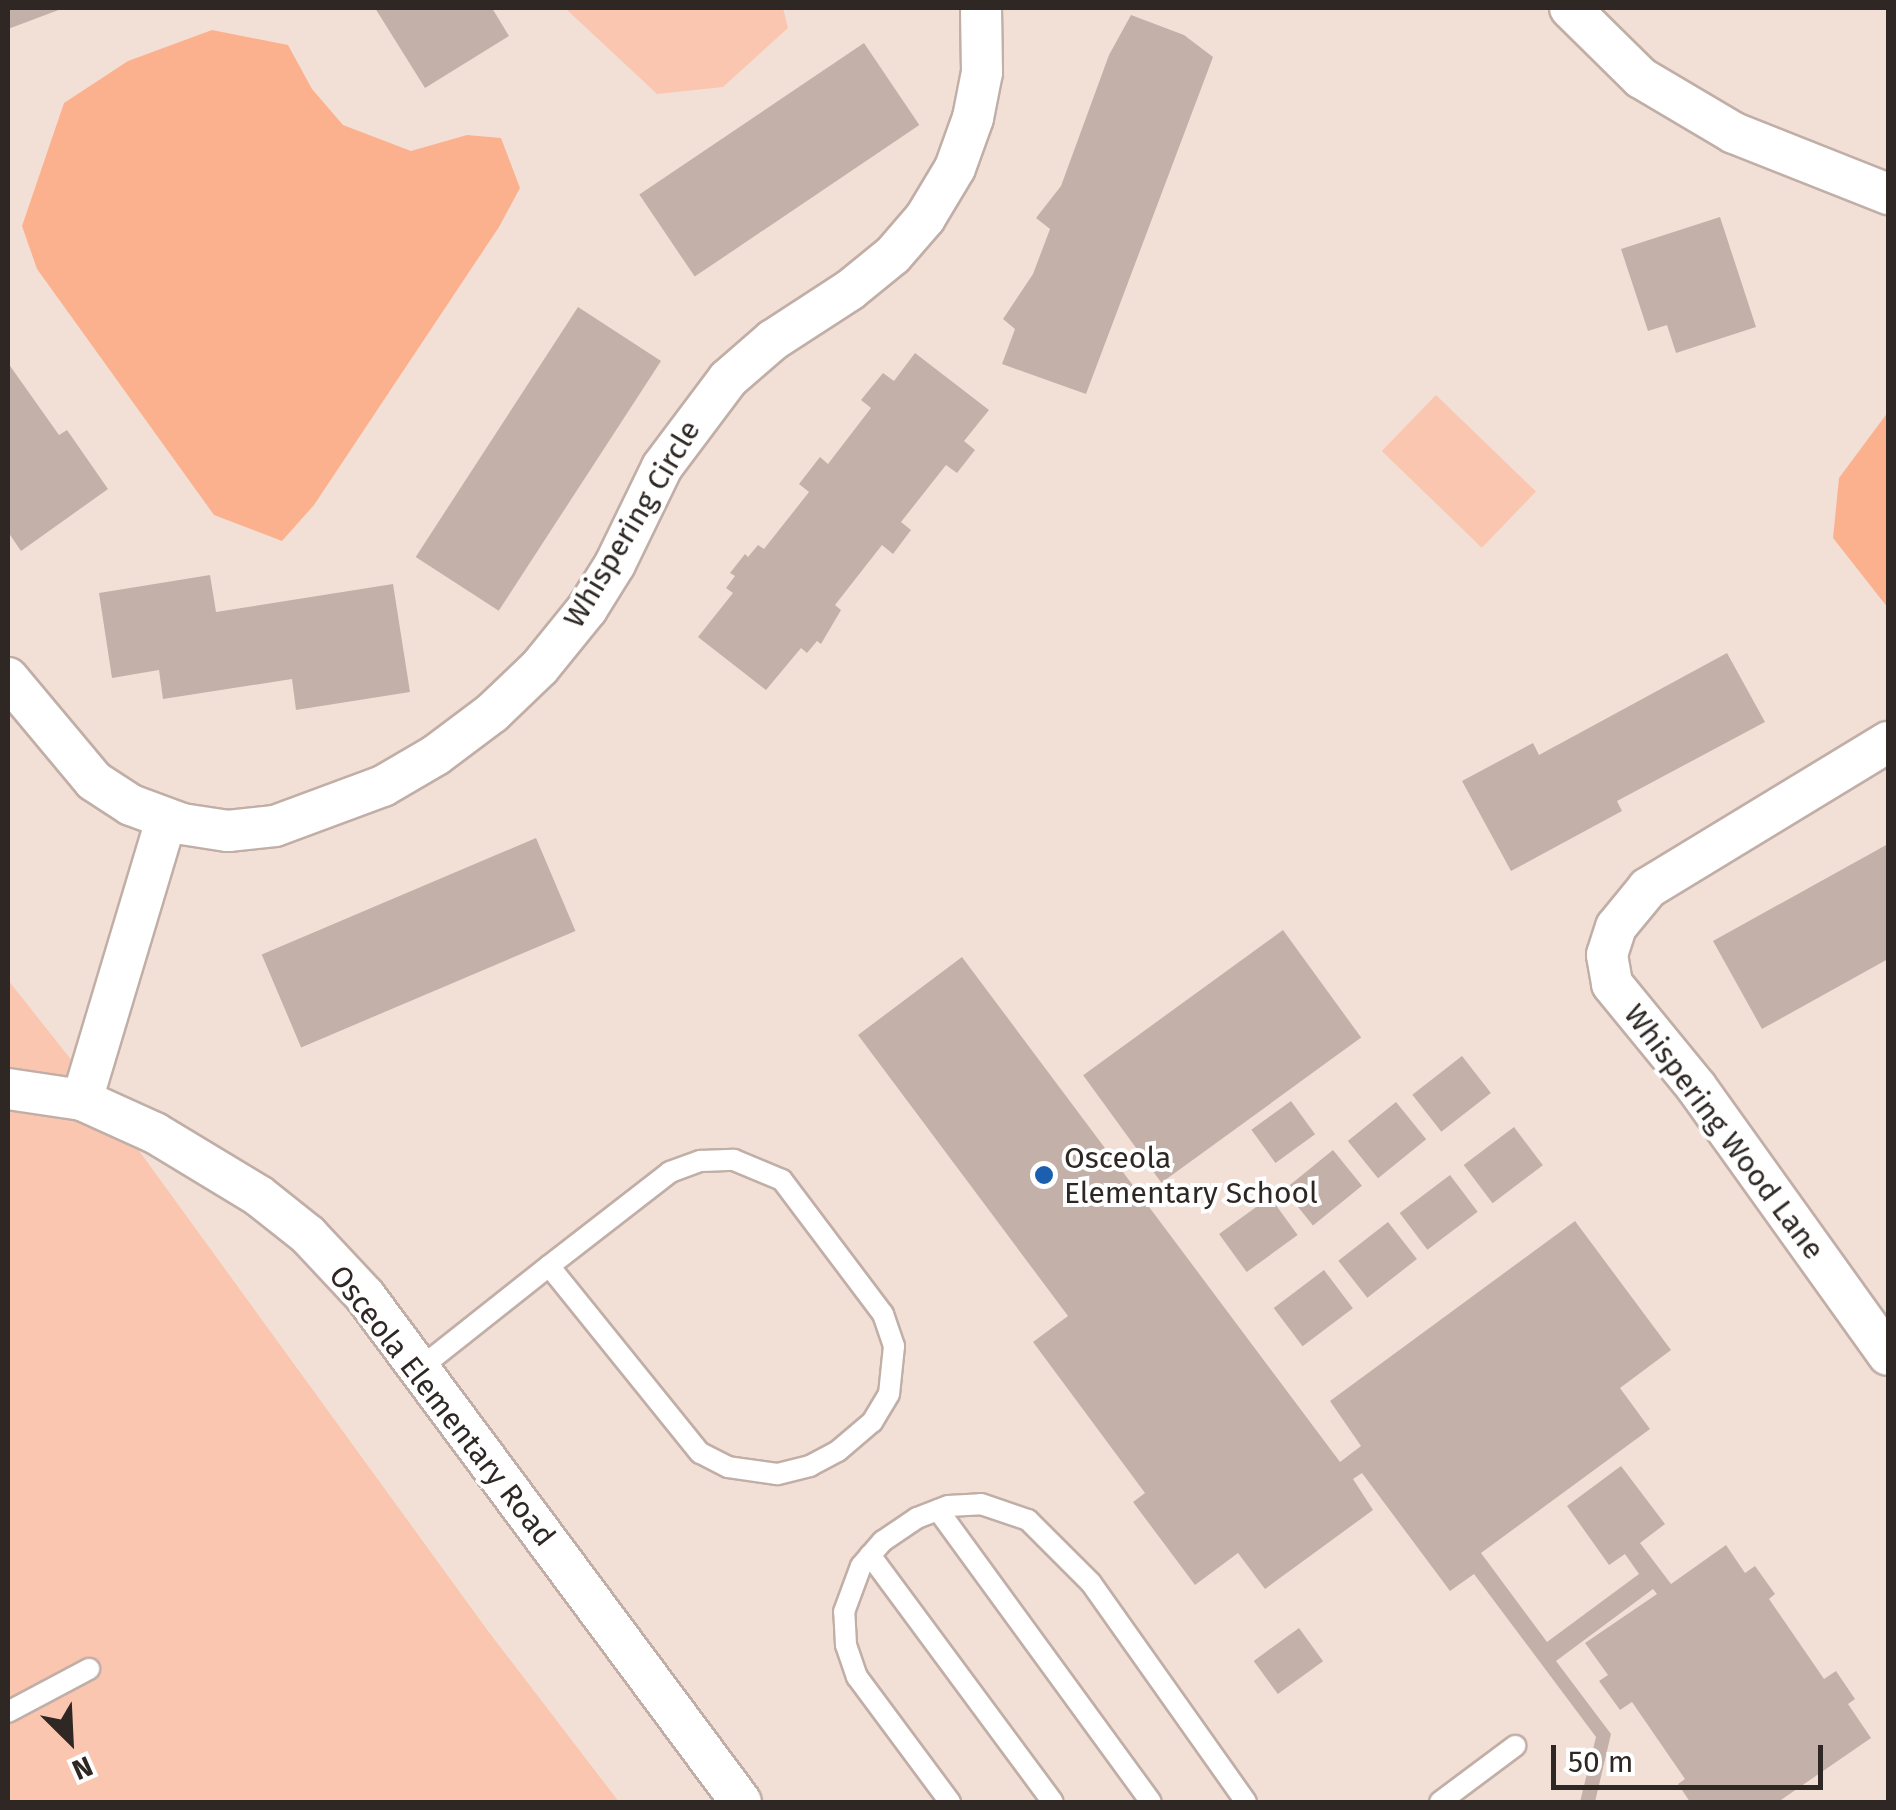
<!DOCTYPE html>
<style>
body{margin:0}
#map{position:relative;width:1896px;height:1810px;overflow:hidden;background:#f2e0d7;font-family:"Fira Sans",sans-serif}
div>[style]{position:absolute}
.green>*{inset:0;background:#fac6af;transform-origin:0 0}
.water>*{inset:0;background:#fcb18e}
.building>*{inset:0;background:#c3b1a9;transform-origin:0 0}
.roads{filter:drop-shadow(2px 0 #c1afa7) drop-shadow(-2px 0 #c1afa7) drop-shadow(0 2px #c1afa7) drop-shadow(0 -2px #c1afa7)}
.lane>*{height:20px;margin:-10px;padding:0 10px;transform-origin:10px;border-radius:10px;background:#fff}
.street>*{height:40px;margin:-20px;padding:0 20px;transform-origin:20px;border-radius:20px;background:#fff}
.dots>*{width:28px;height:28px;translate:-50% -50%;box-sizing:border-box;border:5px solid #fff;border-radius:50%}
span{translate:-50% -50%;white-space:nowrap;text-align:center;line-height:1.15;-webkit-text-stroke:8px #fff;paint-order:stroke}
.street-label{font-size:30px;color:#2e2724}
.poi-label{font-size:30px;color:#2e2724}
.left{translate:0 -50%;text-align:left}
.frame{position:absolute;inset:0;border:10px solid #2e2724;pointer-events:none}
.north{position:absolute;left:20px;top:1690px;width:100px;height:100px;-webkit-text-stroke:8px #fff;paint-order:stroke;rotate:156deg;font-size:28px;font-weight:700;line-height:40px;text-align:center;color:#2e2724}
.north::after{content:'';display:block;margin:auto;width:35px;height:45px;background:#2e2724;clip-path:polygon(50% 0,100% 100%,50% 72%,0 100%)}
.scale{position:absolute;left:1551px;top:1745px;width:272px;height:45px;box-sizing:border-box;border:5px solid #2e2724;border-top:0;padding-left:12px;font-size:30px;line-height:35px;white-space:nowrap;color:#2e2724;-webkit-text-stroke:8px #fff;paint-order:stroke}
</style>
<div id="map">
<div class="green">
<i style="clip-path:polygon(565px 8px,783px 8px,788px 28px,723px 87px,657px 94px)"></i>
<i style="left:1436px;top:395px;width:139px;height:78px;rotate:44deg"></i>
<i style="clip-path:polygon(8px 980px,92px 1086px,488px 1631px,619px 1802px,8px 1802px)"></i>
</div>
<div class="water">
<i style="clip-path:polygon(212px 30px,288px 45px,312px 89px,343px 125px,411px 151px,467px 135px,501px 138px,520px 188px,499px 227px,314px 505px,282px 541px,214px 515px,37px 269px,22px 226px,64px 103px,128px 61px)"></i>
<i style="clip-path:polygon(1888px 412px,1888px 608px,1833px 538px,1839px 478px)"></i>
</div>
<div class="building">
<i style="clip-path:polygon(8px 8px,64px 8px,8px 29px)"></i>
<i style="clip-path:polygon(375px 8px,492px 8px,509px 36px,425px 88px)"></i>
<i style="clip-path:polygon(1131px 15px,1184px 35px,1213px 57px,1086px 394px,1002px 364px,1015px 329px,1003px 319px,1033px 274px,1050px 229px,1036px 218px,1061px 186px,1109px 55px)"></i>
<i style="left:864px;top:43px;width:99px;height:271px;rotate:56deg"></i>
<i style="clip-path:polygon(1720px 217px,1756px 327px,1676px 353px,1667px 325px,1648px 331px,1621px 249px)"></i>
<i style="left:578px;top:307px;width:99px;height:298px;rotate:33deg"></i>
<i style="clip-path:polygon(915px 353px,989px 410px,964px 441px,975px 450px,957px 473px,946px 465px,901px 522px,911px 530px,893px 554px,882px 545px,835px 605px,841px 610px,821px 644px,817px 641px,807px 653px,801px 648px,766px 690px,698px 637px,733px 593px,726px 588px,735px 576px,730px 573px,745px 554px,748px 557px,758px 545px,764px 549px,809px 492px,799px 484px,820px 457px,828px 464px,871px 408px,861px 400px,883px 373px,894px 381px)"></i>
<i style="clip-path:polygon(8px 363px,59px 435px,67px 430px,108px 489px,21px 551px,8px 532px)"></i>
<i style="clip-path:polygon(210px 575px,216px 612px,393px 584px,410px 692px,296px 710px,292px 679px,163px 699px,159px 670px,112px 678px,99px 593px)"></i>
<i style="clip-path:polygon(1727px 653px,1765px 722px,1617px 801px,1622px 811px,1511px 871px,1462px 781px,1533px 743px,1539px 755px)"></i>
<i style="left:536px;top:838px;width:101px;height:298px;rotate:67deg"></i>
<i style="clip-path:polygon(1888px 844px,1888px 959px,1762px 1029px,1713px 941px)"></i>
<i style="left:1283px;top:930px;width:133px;height:247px;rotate:54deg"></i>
<i style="clip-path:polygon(962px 957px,1340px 1462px,1361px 1446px,1330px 1401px,1575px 1221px,1671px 1350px,1620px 1388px,1650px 1429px,1481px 1553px,1547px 1642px,1639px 1574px,1625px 1554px,1609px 1565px,1567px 1506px,1621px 1466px,1665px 1524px,1640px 1543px,1671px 1584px,1726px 1545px,1745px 1573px,1755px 1566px,1775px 1594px,1769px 1599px,1824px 1679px,1836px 1671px,1855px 1699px,1848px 1704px,1871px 1738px,1778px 1802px,1690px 1802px,1678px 1784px,1685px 1779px,1632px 1702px,1620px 1710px,1599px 1681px,1608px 1675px,1585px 1643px,1657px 1594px,1653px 1589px,1556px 1661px,1611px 1734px,1595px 1802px,1580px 1802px,1596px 1737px,1474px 1574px,1450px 1591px,1362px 1473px,1353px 1479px,1373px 1510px,1265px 1589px,1238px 1553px,1195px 1585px,1133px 1502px,1145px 1493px,1033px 1342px,1068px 1316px,858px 1035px)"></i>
<i style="left:1462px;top:1056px;width:47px;height:63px;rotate:52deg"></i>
<i style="left:1291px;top:1101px;width:41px;height:49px;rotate:54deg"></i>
<i style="left:1396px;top:1102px;width:48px;height:62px;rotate:51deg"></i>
<i style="left:1514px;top:1127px;width:48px;height:63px;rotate:53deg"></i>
<i style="left:1333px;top:1150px;width:46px;height:63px;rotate:51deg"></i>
<i style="left:1450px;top:1175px;width:46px;height:63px;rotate:53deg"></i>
<i style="left:1270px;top:1197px;width:47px;height:63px;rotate:54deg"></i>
<i style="left:1388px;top:1222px;width:47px;height:63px;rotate:52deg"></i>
<i style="left:1324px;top:1270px;width:48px;height:63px;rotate:53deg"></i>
<i style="left:1299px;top:1628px;width:41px;height:56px;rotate:54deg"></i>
</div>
<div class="roads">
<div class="lane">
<i style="left:734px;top:1160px;width:52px;rotate:22.6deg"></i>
<i style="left:782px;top:1180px;width:168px;rotate:53deg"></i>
<i style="left:883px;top:1314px;width:34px;rotate:71deg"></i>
<i style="left:894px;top:1346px;width:48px;rotate:95.9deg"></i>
<i style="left:889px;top:1394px;width:33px;rotate:121deg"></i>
<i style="left:872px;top:1422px;width:45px;rotate:139.5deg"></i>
<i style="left:838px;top:1451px;width:32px;rotate:152deg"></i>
<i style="left:810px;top:1466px;width:34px;rotate:166deg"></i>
<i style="left:777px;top:1474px;width:49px;rotate:-171.9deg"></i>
<i style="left:728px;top:1467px;width:31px;rotate:-153deg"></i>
<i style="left:700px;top:1453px;width:240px;rotate:-128.9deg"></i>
<i style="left:549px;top:1266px;width:153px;rotate:-37.8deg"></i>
<i style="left:670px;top:1172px;width:33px;rotate:-20deg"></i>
<i style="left:701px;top:1161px;width:33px;rotate:-2deg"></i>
<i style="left:419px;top:1369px;width:166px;rotate:-38.4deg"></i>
<i style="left:938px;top:1510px;width:361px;rotate:53.9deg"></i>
<i style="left:870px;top:1555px;width:307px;rotate:53.5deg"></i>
<i style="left:8px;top:1712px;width:92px;rotate:-28deg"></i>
<i style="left:950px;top:1802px;width:156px;rotate:-126.6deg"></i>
<i style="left:857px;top:1677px;width:34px;rotate:-109deg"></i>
<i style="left:846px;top:1645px;width:33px;rotate:-93deg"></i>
<i style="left:844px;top:1612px;width:49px;rotate:-69.7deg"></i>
<i style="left:861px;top:1566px;width:33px;rotate:-49deg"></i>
<i style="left:883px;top:1541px;width:41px;rotate:-34.1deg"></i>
<i style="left:917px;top:1518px;width:33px;rotate:-21deg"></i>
<i style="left:948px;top:1506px;width:33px;rotate:-3deg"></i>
<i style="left:981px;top:1504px;width:50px;rotate:18.8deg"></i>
<i style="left:1028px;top:1520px;width:89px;rotate:45deg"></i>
<i style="left:1091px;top:1583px;width:268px;rotate:54.7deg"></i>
<i style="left:1440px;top:1802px;width:94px;rotate:-36.7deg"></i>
</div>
<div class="street">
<i style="left:1570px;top:8px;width:100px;rotate:44.6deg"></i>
<i style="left:1641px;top:78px;width:108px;rotate:30.6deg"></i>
<i style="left:1734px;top:133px;width:166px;rotate:21.6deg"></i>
<i style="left:8px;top:678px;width:134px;rotate:50.1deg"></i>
<i style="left:94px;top:781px;width:44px;rotate:33deg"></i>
<i style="left:131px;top:805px;width:54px;rotate:20.4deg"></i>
<i style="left:182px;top:824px;width:47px;rotate:8.7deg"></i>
<i style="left:228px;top:831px;width:47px;rotate:-6.1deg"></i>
<i style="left:275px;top:826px;width:115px;rotate:-20.3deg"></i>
<i style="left:383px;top:786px;width:61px;rotate:-30.3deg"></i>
<i style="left:436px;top:755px;width:70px;rotate:-36.9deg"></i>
<i style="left:492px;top:713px;width:66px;rotate:-43.8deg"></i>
<i style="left:540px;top:667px;width:75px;rotate:-51deg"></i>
<i style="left:587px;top:609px;width:53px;rotate:-58.1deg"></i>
<i style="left:615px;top:564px;width:108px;rotate:-64.1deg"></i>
<i style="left:662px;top:467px;width:110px;rotate:-53.1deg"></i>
<i style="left:728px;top:379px;width:60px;rotate:-40.9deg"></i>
<i style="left:773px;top:340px;width:92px;rotate:-33deg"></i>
<i style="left:850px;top:290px;width:55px;rotate:-39.1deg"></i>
<i style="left:893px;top:255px;width:49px;rotate:-49.1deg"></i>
<i style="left:925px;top:218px;width:58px;rotate:-59deg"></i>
<i style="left:955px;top:168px;width:53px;rotate:-70.2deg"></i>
<i style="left:973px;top:118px;width:47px;rotate:-78.9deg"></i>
<i style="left:982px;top:72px;width:64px;rotate:-90.9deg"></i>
<i style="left:1888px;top:742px;width:281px;rotate:148.7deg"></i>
<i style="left:1648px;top:888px;width:50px;rotate:129.4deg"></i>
<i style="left:1616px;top:927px;width:29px;rotate:108deg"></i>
<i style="left:1607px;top:955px;width:29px;rotate:80deg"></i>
<i style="left:1612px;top:984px;width:134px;rotate:50.7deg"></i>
<i style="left:1697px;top:1088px;width:328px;rotate:54.4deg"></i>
<i style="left:8px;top:1089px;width:75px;rotate:8.5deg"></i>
<i style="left:82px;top:1100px;width:80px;rotate:24.3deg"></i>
<i style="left:155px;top:1133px;width:122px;rotate:31.2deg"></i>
<i style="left:259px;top:1196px;width:63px;rotate:38.5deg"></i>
<i style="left:308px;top:1235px;width:83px;rotate:46.9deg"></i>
<i style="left:365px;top:1296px;width:630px;rotate:53.38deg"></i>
<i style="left:82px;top:1100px;width:292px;rotate:-73.3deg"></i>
</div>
</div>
<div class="dots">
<i style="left:1044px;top:1175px;background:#1c5faf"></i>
</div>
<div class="street-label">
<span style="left:632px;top:524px;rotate:-59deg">Whispering Circle</span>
<span style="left:1724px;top:1132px;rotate:53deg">Whispering Wood Lane</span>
<span style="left:442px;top:1406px;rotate:52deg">Osceola Elementary Road</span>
</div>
<div class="poi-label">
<span class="left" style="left:1064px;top:1175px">Osceola<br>Elementary School</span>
</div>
<div class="frame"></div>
<div class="north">N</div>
<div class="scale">50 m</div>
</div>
